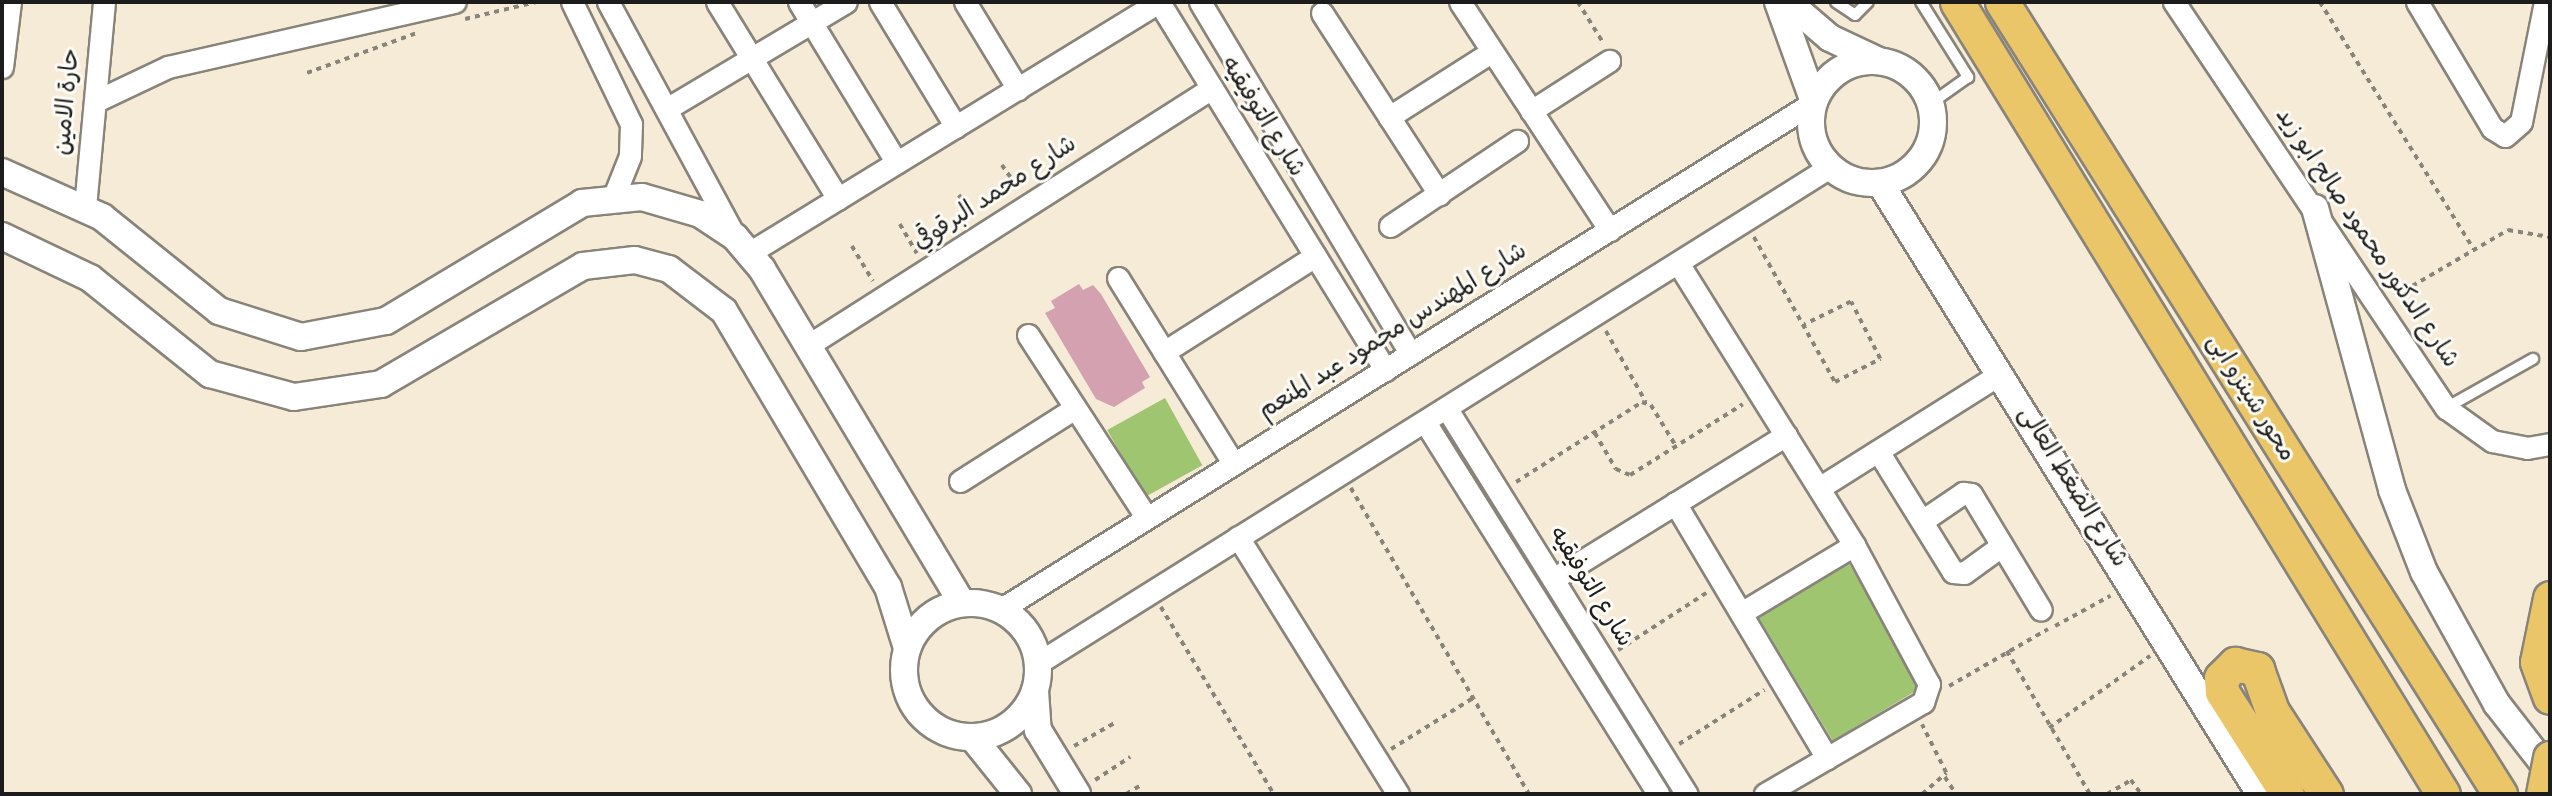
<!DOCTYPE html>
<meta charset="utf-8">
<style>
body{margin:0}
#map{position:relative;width:2552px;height:796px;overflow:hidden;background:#f6ebd7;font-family:Dekko,"Playpen Sans Arabic",sans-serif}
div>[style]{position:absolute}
.green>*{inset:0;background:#9fc570;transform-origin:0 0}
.building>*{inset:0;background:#d4a1b0}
.path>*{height:3.5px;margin-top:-1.75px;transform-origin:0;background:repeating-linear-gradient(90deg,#89847a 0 5px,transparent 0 10px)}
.roads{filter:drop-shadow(2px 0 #89847a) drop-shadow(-2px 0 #89847a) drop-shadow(0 2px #89847a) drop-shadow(0 -2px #89847a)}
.service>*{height:10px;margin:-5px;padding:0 5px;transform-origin:5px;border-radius:5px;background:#fff}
.minor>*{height:21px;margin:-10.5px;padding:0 10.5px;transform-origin:10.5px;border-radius:10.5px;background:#fff}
.tertiary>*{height:26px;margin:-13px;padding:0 13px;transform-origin:13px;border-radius:13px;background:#fff}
.tertiary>.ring{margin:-13px;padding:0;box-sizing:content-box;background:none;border:26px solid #fff;border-radius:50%}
.primary>*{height:33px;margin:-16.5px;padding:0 16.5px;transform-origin:16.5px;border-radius:16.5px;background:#ebc669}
.bridges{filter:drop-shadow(2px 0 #89847a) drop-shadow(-2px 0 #89847a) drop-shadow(0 2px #89847a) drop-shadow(0 -2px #89847a)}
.primary-bridge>*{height:33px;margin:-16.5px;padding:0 16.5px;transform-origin:16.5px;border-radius:16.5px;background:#ebc669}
span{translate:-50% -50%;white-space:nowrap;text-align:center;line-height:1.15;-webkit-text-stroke:6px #fdfcf7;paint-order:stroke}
.street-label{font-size:24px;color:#1c1c1c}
.frame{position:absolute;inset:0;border:4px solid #1c1c1c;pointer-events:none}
</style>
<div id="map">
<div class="green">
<i style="left:1165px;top:398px;width:77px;height:66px;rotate:61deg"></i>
<i style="left:1846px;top:559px;width:149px;height:105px;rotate:59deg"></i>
</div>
<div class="building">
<i style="clip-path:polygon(1079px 284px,1083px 290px,1093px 285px,1101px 294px,1150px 377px,1142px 382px,1145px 388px,1114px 407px,1096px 399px,1045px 313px,1055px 308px,1051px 301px)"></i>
</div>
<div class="path">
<i style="left:1578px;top:2px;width:49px;rotate:58.2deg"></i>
<i style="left:2320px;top:2px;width:291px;rotate:58.1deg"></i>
<i style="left:465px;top:19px;width:73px;rotate:-13.5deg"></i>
<i style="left:307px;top:73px;width:117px;rotate:-20deg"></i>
<i style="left:1002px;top:165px;width:28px;rotate:55deg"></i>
<i style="left:959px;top:195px;width:26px;rotate:58deg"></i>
<i style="left:900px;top:224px;width:34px;rotate:60deg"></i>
<i style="left:1754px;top:237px;width:166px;rotate:60.8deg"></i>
<i style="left:1835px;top:382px;width:51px;rotate:-27.1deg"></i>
<i style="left:1880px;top:359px;width:64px;rotate:-117deg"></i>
<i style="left:1851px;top:302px;width:52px;rotate:153.9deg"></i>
<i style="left:852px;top:246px;width:41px;rotate:59deg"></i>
<i style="left:2395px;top:296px;width:131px;rotate:-30.3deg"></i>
<i style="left:2508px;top:230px;width:43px;rotate:9.5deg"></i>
<i style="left:1606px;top:331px;width:81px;rotate:60.6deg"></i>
<i style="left:1595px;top:433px;width:42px;rotate:59.7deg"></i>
<i style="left:1616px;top:469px;width:15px;rotate:23deg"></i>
<i style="left:1630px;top:475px;width:133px;rotate:-32.1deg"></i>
<i style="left:1516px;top:482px;width:149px;rotate:-32.4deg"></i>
<i style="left:1642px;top:402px;width:9px;rotate:18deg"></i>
<i style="left:1651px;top:405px;width:48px;rotate:58.6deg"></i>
<i style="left:1351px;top:488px;width:354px;rotate:59.8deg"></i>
<i style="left:1161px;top:607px;width:218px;rotate:58.9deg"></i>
<i style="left:2055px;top:626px;width:63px;rotate:-28.6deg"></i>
<i style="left:1618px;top:650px;width:105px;rotate:-32.9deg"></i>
<i style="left:2007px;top:651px;width:165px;rotate:59.9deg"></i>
<i style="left:1949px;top:686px;width:114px;rotate:-29.9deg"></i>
<i style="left:2049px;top:728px;width:124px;rotate:-35.5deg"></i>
<i style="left:1679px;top:744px;width:101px;rotate:-32.4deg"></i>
<i style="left:1074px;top:746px;width:48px;rotate:-29.7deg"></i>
<i style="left:1391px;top:749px;width:97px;rotate:-31.9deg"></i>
<i style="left:1945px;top:777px;width:20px;rotate:57deg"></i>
<i style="left:1095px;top:780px;width:42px;rotate:-33.3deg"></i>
<i style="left:1126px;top:794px;width:17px;rotate:-31deg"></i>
<i style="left:1922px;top:794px;width:32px;rotate:-41deg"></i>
<i style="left:1946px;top:773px;width:54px;rotate:-116.6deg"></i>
<i style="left:2107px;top:794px;width:28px;rotate:-30deg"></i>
<i style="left:2131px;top:780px;width:17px;rotate:54deg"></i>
</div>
<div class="roads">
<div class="service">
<i style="left:1836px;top:2px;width:23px;rotate:34deg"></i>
<i style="left:1855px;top:15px;width:18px;rotate:-45deg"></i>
<i style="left:1921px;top:2px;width:89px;rotate:57.9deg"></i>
<i style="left:1968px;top:77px;width:47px;rotate:144.6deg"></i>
<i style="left:2446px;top:408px;width:100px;rotate:-29.4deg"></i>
</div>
<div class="minor">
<i style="left:572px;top:2px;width:136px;rotate:64.2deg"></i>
<i style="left:631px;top:124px;width:32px;rotate:92deg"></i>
<i style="left:630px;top:156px;width:43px;rotate:111.8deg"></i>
<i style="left:608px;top:2px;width:267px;rotate:61.6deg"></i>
<i style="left:717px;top:2px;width:231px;rotate:58.4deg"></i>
<i style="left:799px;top:2px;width:188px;rotate:58.7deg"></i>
<i style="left:880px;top:2px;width:146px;rotate:58.7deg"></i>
<i style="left:965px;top:2px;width:102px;rotate:58.7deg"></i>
<i style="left:1159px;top:2px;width:432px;rotate:58.4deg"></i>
<i style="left:1200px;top:2px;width:410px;rotate:59.1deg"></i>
<i style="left:1460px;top:2px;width:273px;rotate:56.7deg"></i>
<i style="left:2174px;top:2px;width:489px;rotate:56.2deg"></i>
<i style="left:2446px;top:408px;width:57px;rotate:35.7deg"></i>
<i style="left:2492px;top:441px;width:36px;rotate:11deg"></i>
<i style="left:2527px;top:448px;width:23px;rotate:-10deg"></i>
<i style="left:2417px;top:2px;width:147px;rotate:59.2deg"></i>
<i style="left:2492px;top:128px;width:15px;rotate:32deg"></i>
<i style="left:2505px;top:136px;width:21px;rotate:-41deg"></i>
<i style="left:2521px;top:122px;width:122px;rotate:-78.7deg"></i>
<i style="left:1322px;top:13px;width:216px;rotate:57.1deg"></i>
<i style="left:2px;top:67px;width:65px;rotate:-83deg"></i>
<i style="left:96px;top:101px;width:80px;rotate:-25.3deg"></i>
<i style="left:168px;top:67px;width:294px;rotate:-12.8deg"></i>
<i style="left:668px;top:108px;width:207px;rotate:-30.8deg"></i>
<i style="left:1531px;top:111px;width:93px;rotate:-32.7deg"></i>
<i style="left:1389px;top:117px;width:121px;rotate:-32.5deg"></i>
<i style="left:85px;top:207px;width:206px;rotate:-84.7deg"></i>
<i style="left:1390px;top:226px;width:153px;rotate:-33.8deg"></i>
<i style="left:749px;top:253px;width:481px;rotate:-31.5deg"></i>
<i style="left:1678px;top:263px;width:332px;rotate:58deg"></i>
<i style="left:1854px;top:545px;width:158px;rotate:61.7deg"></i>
<i style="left:1929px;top:684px;width:19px;rotate:108deg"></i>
<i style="left:1923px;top:702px;width:183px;rotate:149.8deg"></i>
<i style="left:1118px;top:278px;width:219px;rotate:58.1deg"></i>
<i style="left:1028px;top:335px;width:218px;rotate:57deg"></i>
<i style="left:807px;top:346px;width:480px;rotate:-32.5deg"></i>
<i style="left:1164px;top:352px;width:179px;rotate:-32.4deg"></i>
<i style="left:1447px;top:409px;width:454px;rotate:58.1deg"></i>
<i style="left:1425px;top:422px;width:439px;rotate:57.9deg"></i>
<i style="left:1878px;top:451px;width:142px;rotate:58.2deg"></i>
<i style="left:1953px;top:572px;width:11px;rotate:5deg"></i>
<i style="left:1964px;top:573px;width:46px;rotate:-36.1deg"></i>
<i style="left:960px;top:481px;width:136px;rotate:-32.4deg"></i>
<i style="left:1819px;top:488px;width:214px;rotate:-32.2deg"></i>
<i style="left:1675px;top:503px;width:297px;rotate:59.2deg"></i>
<i style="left:1922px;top:521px;width:50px;rotate:-34.3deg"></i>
<i style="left:1963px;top:493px;width:8px;rotate:7deg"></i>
<i style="left:1971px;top:494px;width:135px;rotate:58.9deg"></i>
<i style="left:1238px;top:537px;width:303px;rotate:58.1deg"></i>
<i style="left:1553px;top:579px;width:274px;rotate:-31.7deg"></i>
<i style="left:1001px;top:609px;width:958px;rotate:-31.95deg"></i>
<i style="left:1741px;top:613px;width:132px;rotate:-31deg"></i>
<i style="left:1038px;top:663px;width:934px;rotate:-32.06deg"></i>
</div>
<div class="tertiary">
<i style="left:1778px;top:2px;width:106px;rotate:70.2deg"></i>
<i style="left:1788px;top:2px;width:55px;rotate:40.6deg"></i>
<i style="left:1830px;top:38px;width:54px;rotate:25.1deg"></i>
<i class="ring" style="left:1811px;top:61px;width:96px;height:96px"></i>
<i style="left:2px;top:172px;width:110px;rotate:24.2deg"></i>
<i style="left:102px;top:217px;width:150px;rotate:38.8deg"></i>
<i style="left:219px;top:311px;width:86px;rotate:17.6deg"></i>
<i style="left:301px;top:337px;width:86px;rotate:-10.7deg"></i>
<i style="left:386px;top:321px;width:229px;rotate:-31deg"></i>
<i style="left:582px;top:203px;width:60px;rotate:-5.7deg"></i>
<i style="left:642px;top:197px;width:60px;rotate:16.3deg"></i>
<i style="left:700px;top:214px;width:42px;rotate:33.3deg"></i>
<i style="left:735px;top:237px;width:42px;rotate:49.8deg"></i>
<i style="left:762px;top:269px;width:389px;rotate:59.1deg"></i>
<i style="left:1880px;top:183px;width:720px;rotate:58.12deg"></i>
<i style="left:2315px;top:208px;width:292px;rotate:74.7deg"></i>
<i style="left:2392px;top:490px;width:88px;rotate:68.7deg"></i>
<i style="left:2424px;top:572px;width:151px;rotate:61.1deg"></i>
<i style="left:2497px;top:704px;width:86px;rotate:52.1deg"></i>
<i style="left:2px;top:236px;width:98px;rotate:25.5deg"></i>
<i style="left:90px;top:278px;width:154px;rotate:38.7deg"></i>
<i style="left:210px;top:374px;width:87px;rotate:15.3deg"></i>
<i style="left:294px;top:397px;width:88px;rotate:-8.5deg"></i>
<i style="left:381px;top:384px;width:234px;rotate:-30.3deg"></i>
<i style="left:583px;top:266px;width:52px;rotate:-6.6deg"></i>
<i style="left:635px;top:260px;width:35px;rotate:15deg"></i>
<i style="left:669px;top:269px;width:69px;rotate:37.4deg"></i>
<i style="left:724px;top:311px;width:321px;rotate:59.3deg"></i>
<i style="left:888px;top:587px;width:64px;rotate:72.7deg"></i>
<i class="ring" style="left:904px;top:603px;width:108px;height:108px"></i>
<i style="left:1035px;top:691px;width:39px;rotate:86deg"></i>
<i style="left:1038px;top:730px;width:75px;rotate:58.6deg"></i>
<i style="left:973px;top:738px;width:72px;rotate:51.2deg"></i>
</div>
<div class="primary">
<i style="left:1957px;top:2px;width:929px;rotate:58.47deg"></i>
<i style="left:2002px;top:2px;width:936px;rotate:57.84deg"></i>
<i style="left:2550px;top:598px;width:65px;rotate:101.5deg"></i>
<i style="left:2537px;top:662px;width:37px;rotate:70deg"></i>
<i style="left:2287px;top:794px;width:121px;rotate:-122.5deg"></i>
<i style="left:2222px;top:692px;width:14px;rotate:-94deg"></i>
<i style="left:2221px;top:678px;width:20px;rotate:-45deg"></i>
<i style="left:2235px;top:664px;width:23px;rotate:13deg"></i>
<i style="left:2257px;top:669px;width:45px;rotate:70.3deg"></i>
<i style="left:2272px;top:711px;width:99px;rotate:57deg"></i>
</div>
</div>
<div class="bridges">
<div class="primary-bridge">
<i style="left:2543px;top:794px;width:37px;rotate:-79deg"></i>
</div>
</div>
<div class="street-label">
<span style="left:69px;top:102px;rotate:-85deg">حارة الامين</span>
<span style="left:1261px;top:118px;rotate:58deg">شارع التوفيقيه</span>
<span style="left:996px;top:195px;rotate:-33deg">شارع محمد البرقوقي</span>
<span style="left:2365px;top:239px;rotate:56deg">شارع الدكتور محمود صالح ابو زيد</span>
<span style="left:1394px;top:333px;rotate:-32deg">شارع المهندس محمود عبد المنعم</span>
<span style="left:2249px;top:399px;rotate:58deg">محور شينزو ابى</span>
<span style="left:2071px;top:488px;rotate:58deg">شارع الضغط العالى</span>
<span style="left:1589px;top:588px;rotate:58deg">شارع التوفيقيه</span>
</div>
<div class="frame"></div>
</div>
